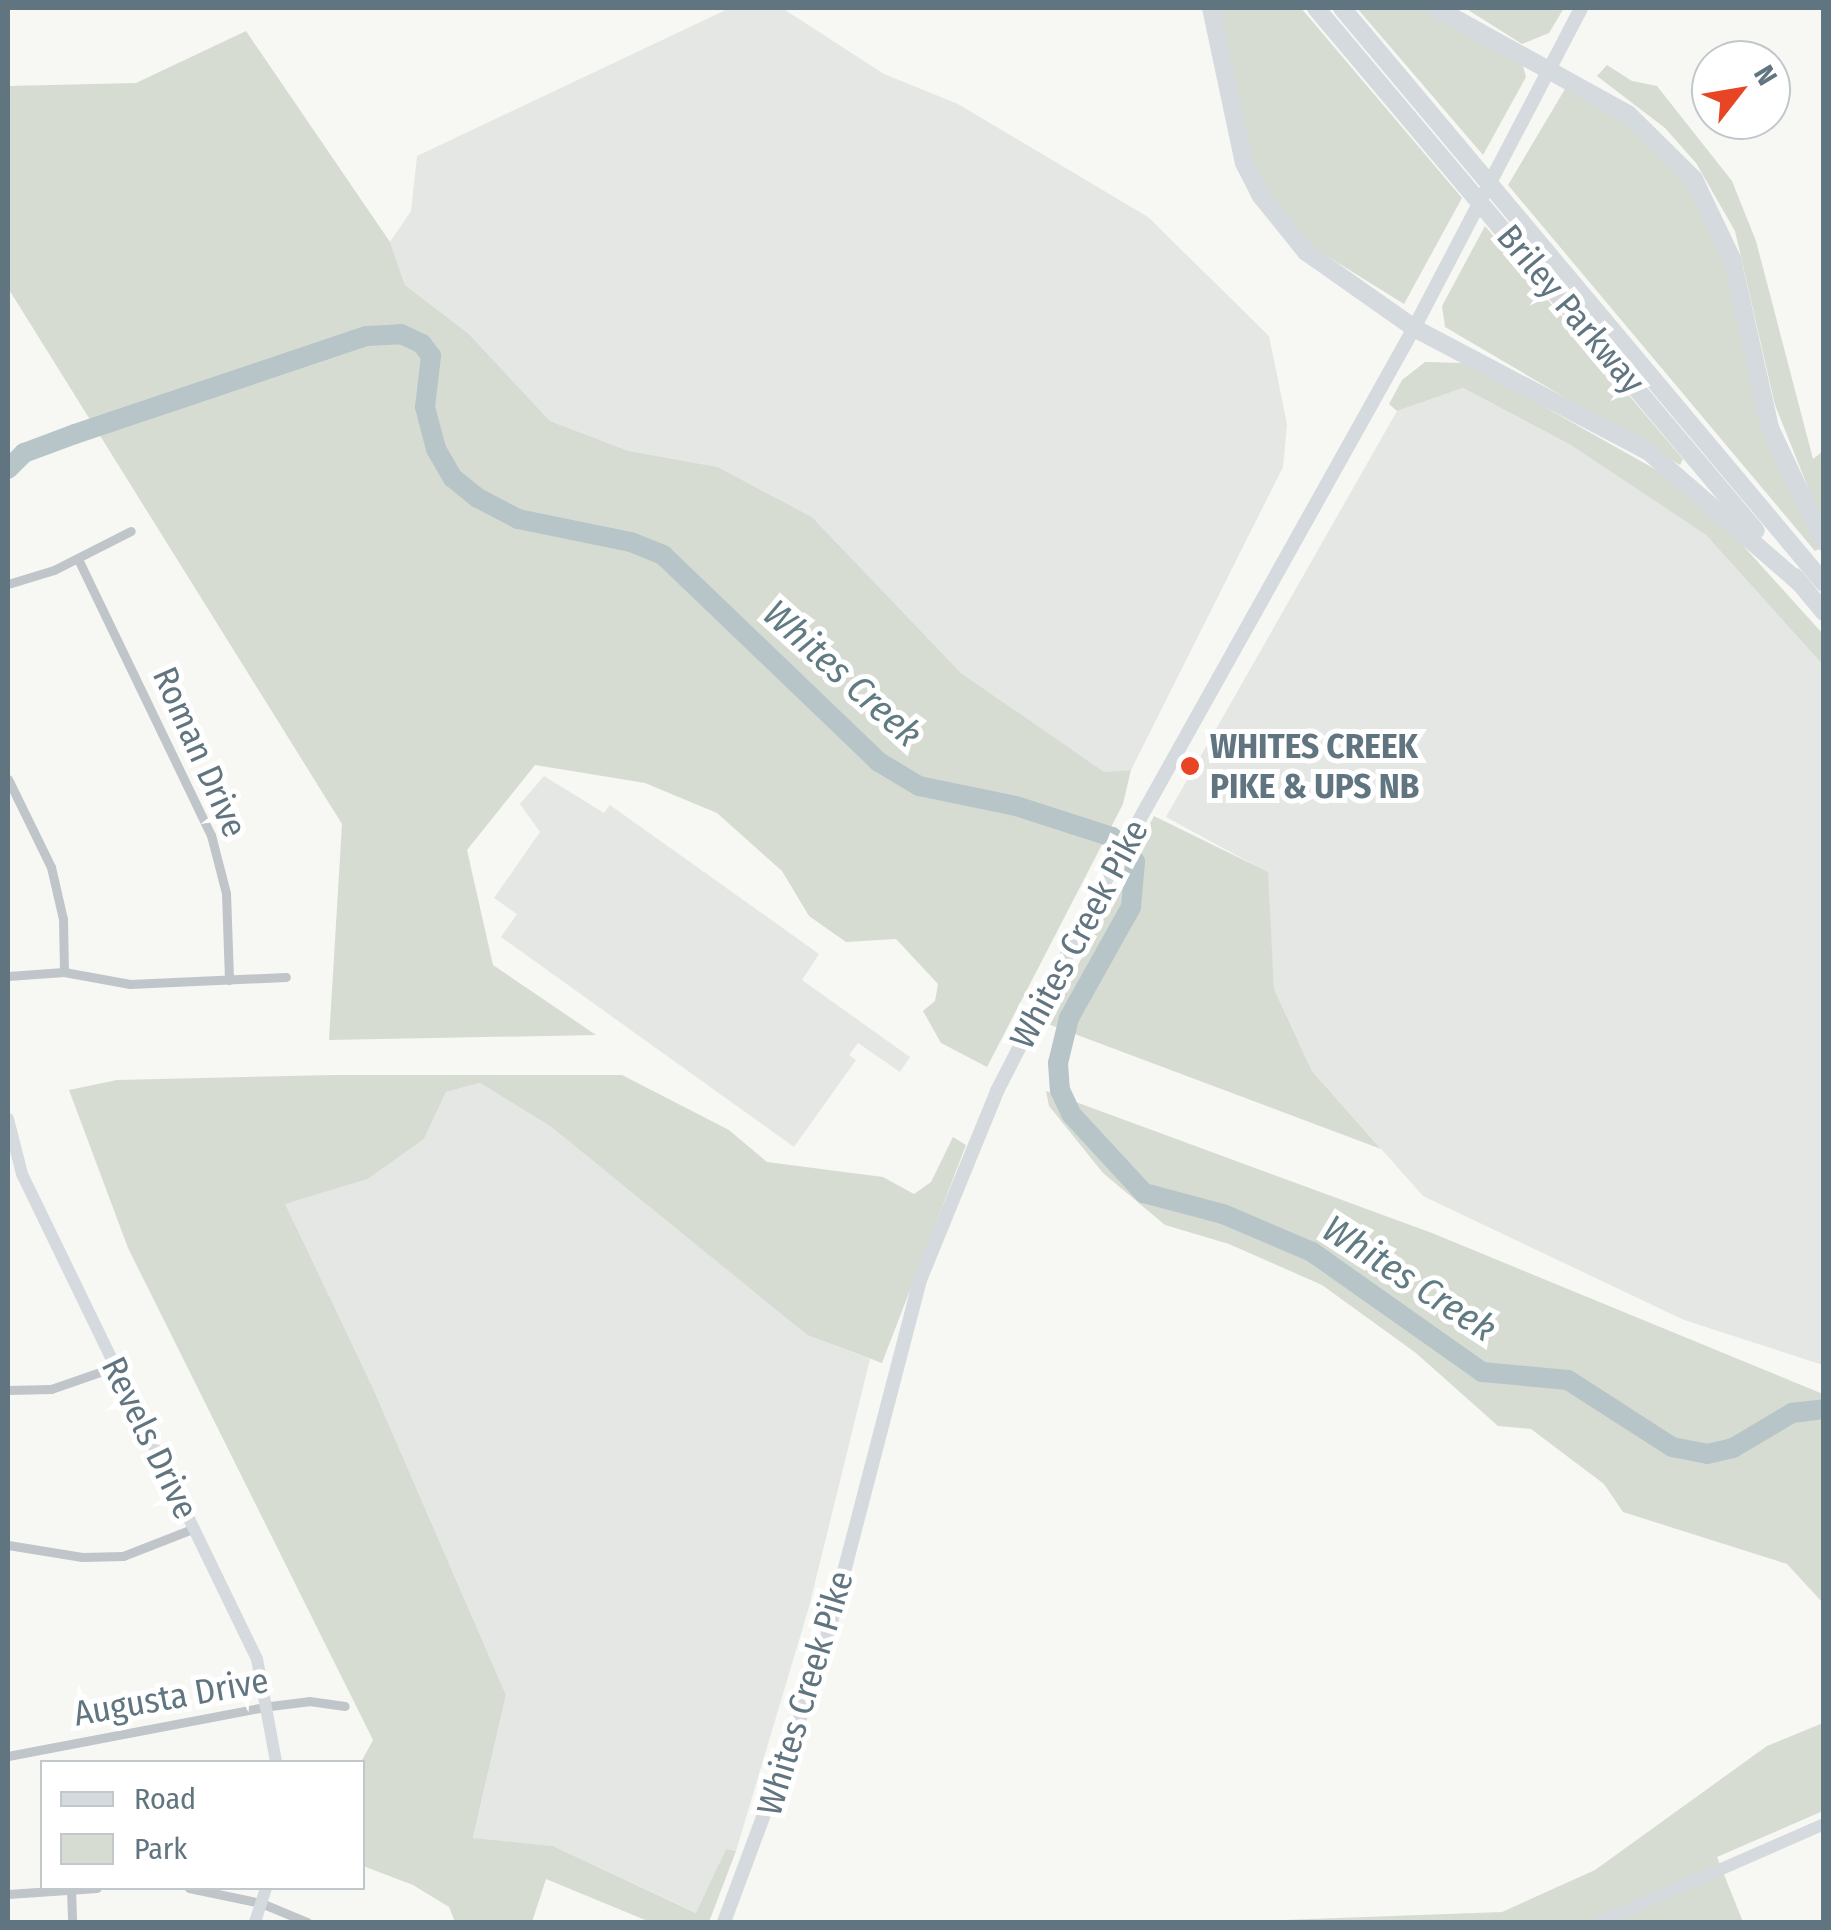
<!DOCTYPE html>
<style>
body{margin:0}
#map{position:relative;width:1831px;height:1930px;overflow:hidden;background:#f7f7f4;font-family:"Fira Sans Condensed",sans-serif}
div>[style]{position:absolute}
.built>*{inset:0;background:#e5e7e5}
.green>*{inset:0;background:#d7dcd3}
.river>*{height:20px;margin:-10px;padding:0 10px;transform-origin:10px;border-radius:10px;background:#b7c5c8}
.street>*{height:9px;margin:-4.5px;padding:0 4.5px;transform-origin:4.5px;border-radius:4.5px;background:#c0c5c9}
.secondary>*{height:12px;margin:-6px;padding:0 6px;transform-origin:6px;border-radius:6px;background:#d5dade}
.primary>*{height:14px;margin:-7px;padding:0 7px;transform-origin:7px;border-radius:7px;background:#d5dade}
.highway>*{height:18px;margin:-9px;padding:0 9px;transform-origin:9px;border-radius:9px;background:#d5dade}
.dots>*{width:28px;height:28px;translate:-50% -50%;box-sizing:border-box;border:5px solid #fff;border-radius:50%}
span{translate:-50% -50%;white-space:nowrap;text-align:center;line-height:1.15;-webkit-text-stroke:10px #fff;paint-order:stroke}
.street-label{font-size:35px;color:#617580}
.poi-label{font-size:35px;color:#617580;font-weight:700}
.left{translate:0 -50%;text-align:left}
.water-label{font-size:38px;color:#617b82;font-style:italic}
.frame{position:absolute;inset:0;border:10px solid #617580;pointer-events:none}
.legend{position:absolute;left:40px;top:1760px;width:325px;height:130px;box-sizing:border-box;background:#fff;border:2px solid #c0c8cc;margin:0;padding:12px 18px;list-style:none;font-size:30px;color:#617580}
.legend li{display:flex;align-items:center;gap:20px;height:50px}
.legend b{width:50px;border:2px solid #c0c8cc}
.north{position:absolute;left:1691px;top:40px;width:100px;height:100px;box-sizing:border-box;background:#fff;border:2px solid #c0c8cc;border-radius:50%;rotate:59deg;font-size:28px;font-weight:700;line-height:40px;text-align:center;color:#617580}
.north::after{content:'';display:block;margin:auto;width:35px;height:45px;background:#e74524;clip-path:polygon(50% 0,100% 100%,50% 72%,0 100%)}
</style>
<div id="map">
<div class="built">
<i style="clip-path:polygon(730px 8px,782px 8px,884px 74px,958px 104px,1148px 217px,1269px 336px,1287px 424px,1283px 467px,1131px 770px,1104px 773px,961px 673px,812px 517px,718px 467px,629px 451px,550px 421px,469px 334px,405px 285px,390px 242px,411px 211px,417px 156px)"></i>
<i style="clip-path:polygon(1463px 388px,1569px 444px,1706px 535px,1823px 665px,1823px 1365px,1684px 1320px,1423px 1196px,1312px 1071px,1274px 989px,1267px 872px,1166px 817px,1397px 411px)"></i>
<i style="clip-path:polygon(544px 776px,604px 813px,610px 805px,819px 954px,802px 980px,910px 1057px,900px 1072px,858px 1043px,849px 1055px,856px 1060px,794px 1147px,501px 937px,517px 914px,494px 898px,540px 832px,520px 804px)"></i>
<i style="clip-path:polygon(480px 1083px,550px 1126px,807px 1335px,870px 1359px,809px 1607px,736px 1851px,726px 1849px,697px 1913px,553px 1846px,473px 1839px,506px 1695px,372px 1386px,284px 1204px,368px 1179px,424px 1139px,446px 1092px)"></i>
</div>
<div class="green">
<i style="clip-path:polygon(1217px 8px,1301px 8px,1462px 198px,1404px 304px,1314px 248px,1262px 184px,1250px 157px)"></i>
<i style="clip-path:polygon(1357px 8px,1424px 8px,1522px 62px,1526px 77px,1483px 155px)"></i>
<i style="clip-path:polygon(1465px 8px,1564px 8px,1549px 33px,1522px 44px)"></i>
<i style="clip-path:polygon(246px 31px,390px 242px,405px 285px,469px 334px,550px 421px,629px 451px,718px 467px,812px 517px,961px 673px,1104px 772px,1131px 770px,1123px 804px,987px 1067px,941px 1043px,923px 1011px,935px 1001px,938px 984px,896px 939px,846px 942px,809px 916px,782px 871px,717px 813px,645px 783px,535px 765px,467px 850px,493px 965px,596px 1035px,329px 1040px,342px 824px,8px 288px,8px 86px,136px 83px)"></i>
<i style="clip-path:polygon(1607px 65px,1632px 81px,1657px 86px,1732px 181px,1756px 241px,1813px 459px,1823px 451px,1823px 525px,1775px 405px,1735px 231px,1696px 163px,1665px 128px,1597px 76px)"></i>
<i style="clip-path:polygon(1565px 89px,1635px 126px,1700px 200px,1730px 277px,1763px 427px,1821px 548px,1815px 551px,1508px 185px)"></i>
<i style="clip-path:polygon(1485px 226px,1683px 459px,1680px 465px,1445px 327px,1442px 306px)"></i>
<i style="clip-path:polygon(1425px 362px,1466px 363px,1671px 478px,1718px 518px,1823px 634px,1823px 665px,1706px 535px,1569px 444px,1463px 388px,1397px 411px,1389px 404px,1402px 380px)"></i>
<i style="clip-path:polygon(1154px 816px,1268px 872px,1274px 989px,1312px 1071px,1381px 1149px,1048px 1024px)"></i>
<i style="clip-path:polygon(334px 1075px,622px 1075px,729px 1130px,767px 1162px,883px 1177px,914px 1194px,931px 1182px,953px 1137px,966px 1145px,882px 1363px,807px 1335px,550px 1126px,480px 1083px,446px 1092px,424px 1139px,368px 1179px,285px 1204px,372px 1386px,506px 1695px,473px 1838px,553px 1846px,696px 1913px,726px 1849px,736px 1851px,709px 1922px,650px 1922px,546px 1879px,532px 1922px,455px 1922px,449px 1907px,413px 1885px,363px 1866px,361px 1762px,373px 1740px,128px 1248px,69px 1090px,117px 1080px)"></i>
<i style="clip-path:polygon(1046px 1091px,1432px 1233px,1823px 1394px,1823px 1603px,1787px 1564px,1623px 1512px,1604px 1484px,1531px 1429px,1498px 1426px,1416px 1353px,1322px 1285px,1229px 1244px,1165px 1225px,1103px 1173px,1049px 1106px)"></i>
<i style="clip-path:polygon(1823px 1723px,1823px 1811px,1717px 1857px,1743px 1922px,1232px 1922px,1502px 1912px,1595px 1870px,1767px 1746px)"></i>
</div>
<div class="river">
<i style="left:8px;top:469px;width:23px;rotate:-45deg"></i>
<i style="left:24px;top:453px;width:54px;rotate:-20.4deg"></i>
<i style="left:75px;top:434px;width:308px;rotate:-18.6deg"></i>
<i style="left:367px;top:336px;width:34px;rotate:-3deg"></i>
<i style="left:401px;top:334px;width:23px;rotate:25deg"></i>
<i style="left:422px;top:344px;width:15px;rotate:53deg"></i>
<i style="left:431px;top:356px;width:51px;rotate:96.7deg"></i>
<i style="left:425px;top:407px;width:43px;rotate:75.3deg"></i>
<i style="left:436px;top:449px;width:34px;rotate:60deg"></i>
<i style="left:453px;top:478px;width:32px;rotate:39deg"></i>
<i style="left:478px;top:498px;width:45px;rotate:27.7deg"></i>
<i style="left:518px;top:519px;width:115px;rotate:11.5deg"></i>
<i style="left:631px;top:542px;width:35px;rotate:22deg"></i>
<i style="left:663px;top:555px;width:299px;rotate:43.8deg"></i>
<i style="left:879px;top:762px;width:47px;rotate:31deg"></i>
<i style="left:919px;top:786px;width:99px;rotate:11.7deg"></i>
<i style="left:1016px;top:806px;width:101px;rotate:17.9deg"></i>
<i style="left:1112px;top:837px;width:34px;rotate:47deg"></i>
<i style="left:1135px;top:862px;width:45px;rotate:95.1deg"></i>
<i style="left:1131px;top:907px;width:127px;rotate:119.2deg"></i>
<i style="left:1069px;top:1018px;width:46px;rotate:103.7deg"></i>
<i style="left:1058px;top:1063px;width:27px;rotate:86deg"></i>
<i style="left:1060px;top:1090px;width:26px;rotate:65deg"></i>
<i style="left:1071px;top:1114px;width:108px;rotate:47.3deg"></i>
<i style="left:1144px;top:1193px;width:82px;rotate:14.9deg"></i>
<i style="left:1223px;top:1214px;width:97px;rotate:23.1deg"></i>
<i style="left:1312px;top:1252px;width:208px;rotate:35.2deg"></i>
<i style="left:1482px;top:1372px;width:86px;rotate:5.3deg"></i>
<i style="left:1568px;top:1380px;width:124px;rotate:32.8deg"></i>
<i style="left:1672px;top:1447px;width:36px;rotate:11deg"></i>
<i style="left:1707px;top:1454px;width:27px;rotate:-13deg"></i>
<i style="left:1733px;top:1448px;width:69px;rotate:-30.7deg"></i>
<i style="left:1792px;top:1413px;width:32px;rotate:-7deg"></i>
</div>
<div class="street">
<i style="left:78px;top:559px;width:306px;rotate:64.3deg"></i>
<i style="left:211px;top:835px;width:60px;rotate:75.5deg"></i>
<i style="left:226px;top:893px;width:87px;rotate:88deg"></i>
<i style="left:8px;top:584px;width:48px;rotate:-16.9deg"></i>
<i style="left:54px;top:570px;width:86px;rotate:-26.9deg"></i>
<i style="left:8px;top:779px;width:98px;rotate:64deg"></i>
<i style="left:51px;top:867px;width:53px;rotate:77deg"></i>
<i style="left:63px;top:919px;width:53px;rotate:88.9deg"></i>
<i style="left:8px;top:976px;width:56px;rotate:-4.1deg"></i>
<i style="left:64px;top:972px;width:67px;rotate:10.3deg"></i>
<i style="left:130px;top:984px;width:156px;rotate:-2.6deg"></i>
<i style="left:8px;top:1390px;width:43px;rotate:-1.3deg"></i>
<i style="left:51px;top:1389px;width:68px;rotate:-19deg"></i>
<i style="left:8px;top:1545px;width:75px;rotate:9.2deg"></i>
<i style="left:82px;top:1557px;width:41px;rotate:-1.4deg"></i>
<i style="left:123px;top:1556px;width:77px;rotate:-21.3deg"></i>
<i style="left:8px;top:1756px;width:267px;rotate:-10.8deg"></i>
<i style="left:270px;top:1706px;width:39px;rotate:-7deg"></i>
<i style="left:309px;top:1701px;width:36px;rotate:8deg"></i>
<i style="left:189px;top:1888px;width:74px;rotate:11.8deg"></i>
<i style="left:261px;top:1903px;width:50px;rotate:22.4deg"></i>
<i style="left:71px;top:1889px;width:33px;rotate:88deg"></i>
<i style="left:8px;top:1894px;width:89px;rotate:-3.9deg"></i>
</div>
<div class="secondary">
<i style="left:8px;top:1119px;width:57px;rotate:75.7deg"></i>
<i style="left:22px;top:1174px;width:539px;rotate:64.15deg"></i>
<i style="left:257px;top:1659px;width:105px;rotate:79.5deg"></i>
<i style="left:255px;top:1922px;width:36px;rotate:-72deg"></i>
<i style="left:1600px;top:1922px;width:244px;rotate:-23.6deg"></i>
</div>
<div class="primary">
<i style="left:724px;top:1922px;width:275px;rotate:-69.6deg"></i>
<i style="left:820px;top:1664px;width:397px;rotate:-75.4deg"></i>
<i style="left:920px;top:1280px;width:204px;rotate:-67.8deg"></i>
<i style="left:997px;top:1091px;width:234px;rotate:-62.8deg"></i>
<i style="left:1104px;top:883px;width:636px;rotate:-60.81deg"></i>
<i style="left:1414px;top:328px;width:361px;rotate:-62.4deg"></i>
</div>
<div class="highway">
<i style="left:1211px;top:8px;width:158px;rotate:78deg"></i>
<i style="left:1244px;top:163px;width:37px;rotate:63deg"></i>
<i style="left:1261px;top:196px;width:72px;rotate:51.2deg"></i>
<i style="left:1306px;top:252px;width:132px;rotate:35.1deg"></i>
<i style="left:1414px;top:328px;width:266px;rotate:27.8deg"></i>
<i style="left:1649px;top:452px;width:201px;rotate:41deg"></i>
<i style="left:1316px;top:8px;width:683px;rotate:49.93deg"></i>
<i style="left:1342px;top:8px;width:750px;rotate:50.03deg"></i>
<i style="left:1436px;top:8px;width:219px;rotate:28.9deg"></i>
<i style="left:1628px;top:114px;width:93px;rotate:44.6deg"></i>
<i style="left:1694px;top:179px;width:89px;rotate:64.6deg"></i>
<i style="left:1732px;top:259px;width:173px;rotate:77.3deg"></i>
<i style="left:1770px;top:428px;width:126px;rotate:64.7deg"></i>
<i style="left:1795px;top:577px;width:45px;rotate:50.4deg"></i>
</div>
<div class="dots">
<i style="left:1190px;top:766px;background:#e74524"></i>
</div>
<div class="street-label">
<span style="left:1571px;top:309px;rotate:50deg">Briley Parkway</span>
<span style="left:200px;top:752px;rotate:66deg">Roman Drive</span>
<span style="left:1079px;top:934px;rotate:-62deg">Whites Creek Pike</span>
<span style="left:150px;top:1438px;rotate:64deg">Revels Drive</span>
<span style="left:805px;top:1693px;rotate:-73deg">Whites Creek Pike</span>
<span style="left:171px;top:1697px;rotate:-10deg">Augusta Drive</span>
</div>
<div class="poi-label">
<span class="left" style="left:1210px;top:766px">WHITES CREEK<br>PIKE &amp; UPS NB</span>
</div>
<div class="water-label">
<span style="left:842px;top:674px;rotate:42deg">Whites Creek</span>
<span style="left:1409px;top:1279px;rotate:33deg">Whites Creek</span>
</div>
<div class="frame"></div>
<ul class="legend">
<li><b style="height:12px;background:#d5dade"></b>Road</li>
<li><b style="height:28px;background:#d7dcd3"></b>Park</li>
</ul>
<div class="north">N</div>
</div>
